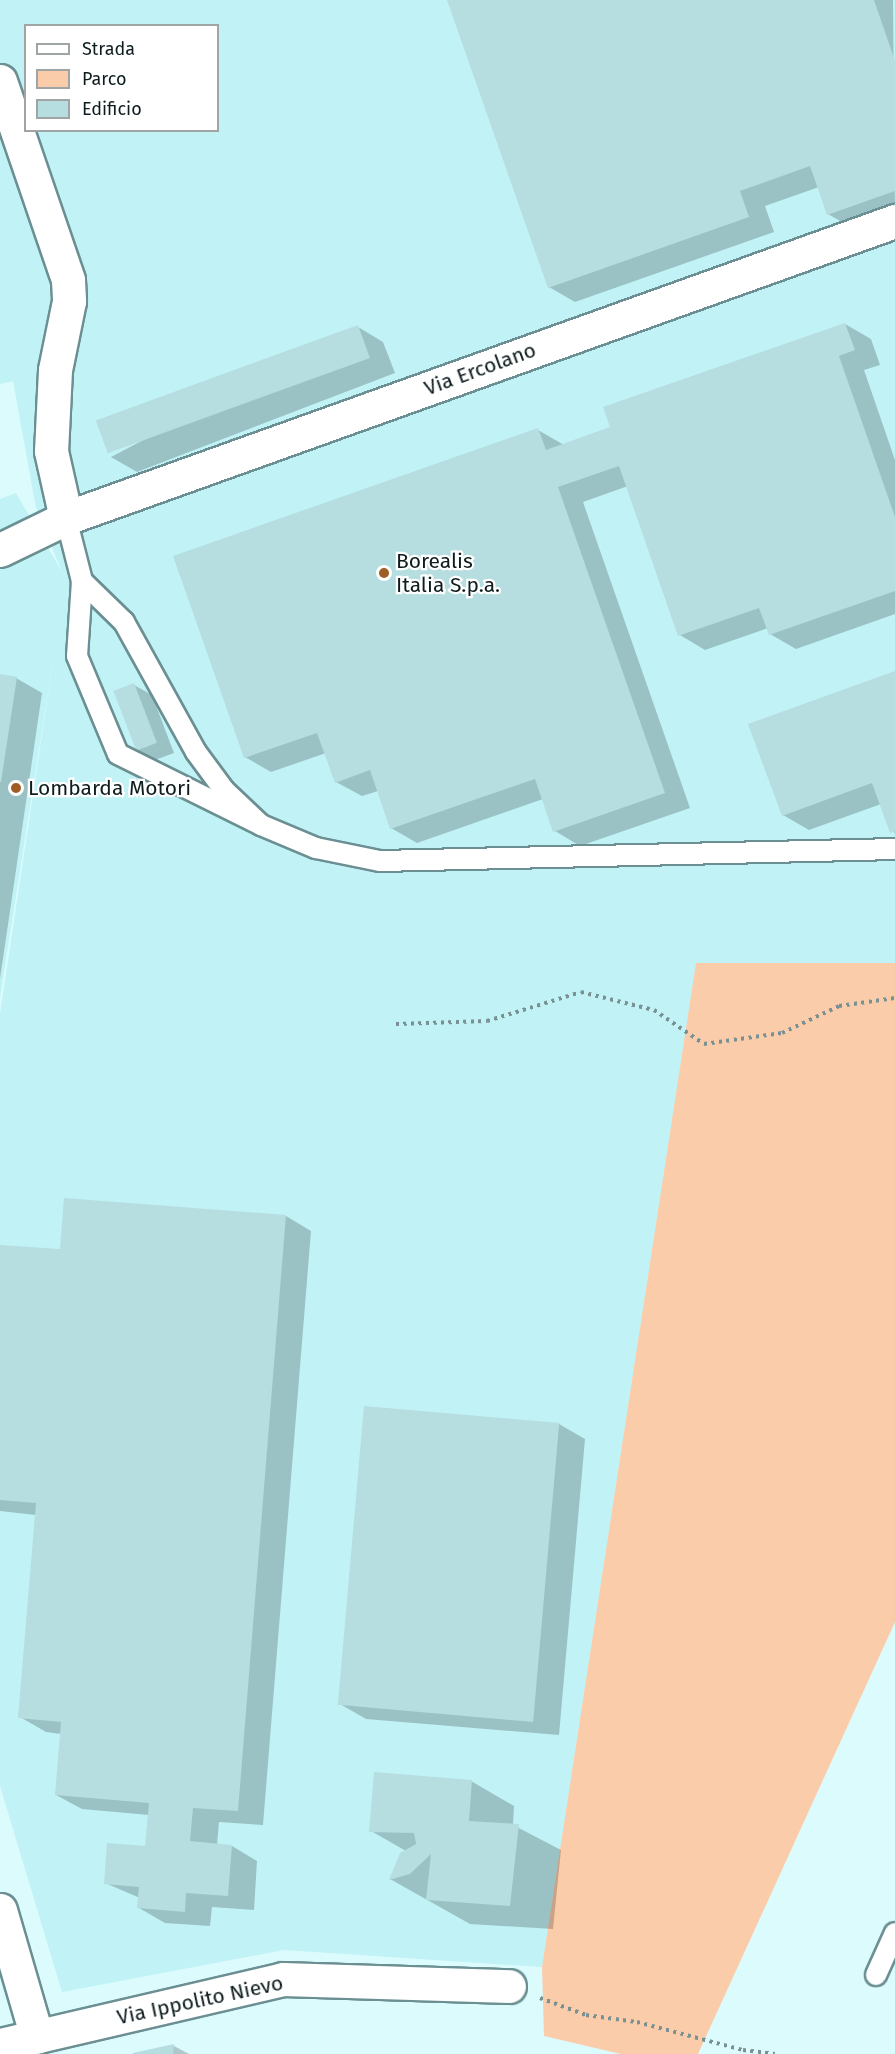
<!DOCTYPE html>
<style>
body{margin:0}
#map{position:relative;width:895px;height:2054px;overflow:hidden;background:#dcfbfd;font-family:"Fira Sans",sans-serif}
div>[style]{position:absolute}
.built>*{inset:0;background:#c1f2f6}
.green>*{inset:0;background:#fbcca9}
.shadow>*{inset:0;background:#0003}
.building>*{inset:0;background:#b6dde0;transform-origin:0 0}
.path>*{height:4px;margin-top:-2px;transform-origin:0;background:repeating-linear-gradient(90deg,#7a9193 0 3px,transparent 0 7.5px)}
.roads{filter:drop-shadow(2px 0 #6b8f92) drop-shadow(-2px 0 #6b8f92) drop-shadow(0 2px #6b8f92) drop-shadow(0 -2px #6b8f92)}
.lane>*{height:20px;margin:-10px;padding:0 10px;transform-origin:10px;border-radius:10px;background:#fff}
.street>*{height:33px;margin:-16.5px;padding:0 16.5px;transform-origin:16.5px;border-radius:16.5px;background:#fff}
.dots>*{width:16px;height:16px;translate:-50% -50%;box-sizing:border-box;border:3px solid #fff;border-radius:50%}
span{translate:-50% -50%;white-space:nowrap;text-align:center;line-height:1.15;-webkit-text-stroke:4.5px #fff;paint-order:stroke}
.street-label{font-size:21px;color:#0e1c1e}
.poi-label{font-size:21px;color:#0e1c1e}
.left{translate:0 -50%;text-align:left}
.legend{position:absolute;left:24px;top:24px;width:195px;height:108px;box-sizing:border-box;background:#fff;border:2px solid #9fa4a5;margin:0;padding:8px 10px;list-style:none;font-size:18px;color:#0e1c1e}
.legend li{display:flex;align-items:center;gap:12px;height:30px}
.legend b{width:30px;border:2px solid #9fa4a5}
</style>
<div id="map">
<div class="built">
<i style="clip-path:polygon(evenodd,0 0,895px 0,895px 963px,696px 964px,542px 1967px,284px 1950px,62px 1992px,0 1786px,0 1014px,56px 641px,0 998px,0 499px,16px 493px,62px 572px,36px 508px,13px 381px,0 384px,0 0,26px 26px,218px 26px,218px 130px,26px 130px,26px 26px)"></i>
</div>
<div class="green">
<i style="clip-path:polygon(696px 963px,895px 963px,895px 1622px,698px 2054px,621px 2054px,544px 2036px,542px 1967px)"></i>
</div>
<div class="shadow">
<i style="clip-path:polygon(449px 0,893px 0,895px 215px,854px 229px,828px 214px,819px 187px,765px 206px,774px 232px,575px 302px,549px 287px)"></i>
<i style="clip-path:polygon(845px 324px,871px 339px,880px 365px,864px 370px,895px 460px,895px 614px,796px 649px,770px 634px,768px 628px,705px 650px,680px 635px,628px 486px,583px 502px,690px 808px,580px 846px,555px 831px,543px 799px,417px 843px,391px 828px,378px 791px,362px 796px,336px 782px,326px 753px,271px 772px,245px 757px,538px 430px,564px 445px,612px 428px)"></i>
<i style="clip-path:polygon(358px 327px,383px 342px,395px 373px,137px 472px,111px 457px)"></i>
<i style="clip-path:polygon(895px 673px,895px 834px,881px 804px,809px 830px,783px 815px)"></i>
<i style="clip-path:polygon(0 676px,16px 678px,42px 693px,0 979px)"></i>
<i style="clip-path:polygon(134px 685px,152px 695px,174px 753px,155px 760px,137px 750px)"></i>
<i style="clip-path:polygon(286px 1216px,311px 1231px,263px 1825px,219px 1822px,217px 1845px,232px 1846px,257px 1861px,254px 1910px,212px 1907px,210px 1926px,165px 1923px,139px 1908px,140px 1898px,105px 1883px,146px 1848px,149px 1815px,82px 1809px,56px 1795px,61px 1734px,46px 1732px,20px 1717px,36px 1515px,0 1511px,0 1246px,61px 1251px)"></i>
<i style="clip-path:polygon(365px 1408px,559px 1424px,585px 1439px,559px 1735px,366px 1719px,340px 1704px)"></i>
<i style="clip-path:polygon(471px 1781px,514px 1806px,513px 1825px,561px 1850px,553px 1929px,470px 1924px,390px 1879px,406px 1851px,371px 1831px)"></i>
<i style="clip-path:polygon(174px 2046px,189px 2054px,135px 2054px)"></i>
</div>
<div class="building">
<i style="clip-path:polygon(447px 0,874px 0,895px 61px,895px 191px,827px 215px,810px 166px,740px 191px,749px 217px,548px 288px)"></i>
<i style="clip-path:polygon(845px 323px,855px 350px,839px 356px,895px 517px,895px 591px,769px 635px,759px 608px,678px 636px,619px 466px,558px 487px,665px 793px,553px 832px,535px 779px,390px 829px,370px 770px,335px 783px,317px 733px,244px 758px,173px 556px,538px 428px,546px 450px,610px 427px,603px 407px)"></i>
<i style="left:358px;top:325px;width:35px;height:279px;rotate:70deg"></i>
<i style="clip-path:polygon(895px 671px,895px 831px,890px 833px,872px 783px,782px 816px,748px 724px)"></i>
<i style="clip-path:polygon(0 674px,17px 677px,1px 782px,0 782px)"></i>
<i style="left:134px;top:683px;width:64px;height:22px;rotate:69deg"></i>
<i style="clip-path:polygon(64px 1198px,286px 1215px,238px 1811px,193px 1808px,190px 1841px,232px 1845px,228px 1896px,186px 1893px,185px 1912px,137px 1908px,139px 1887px,104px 1884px,107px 1843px,145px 1846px,149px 1803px,55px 1795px,61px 1722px,18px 1718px,36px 1503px,0 1500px,0 1245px,60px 1249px)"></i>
<i style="left:364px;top:1406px;width:196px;height:300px;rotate:5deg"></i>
<i style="clip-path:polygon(374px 1772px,472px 1780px,469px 1821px,519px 1824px,510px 1906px,426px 1900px,431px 1854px,410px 1874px,389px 1880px,400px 1853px,416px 1844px,414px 1833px,369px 1832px)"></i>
<i style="clip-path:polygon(174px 2044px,173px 2054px,133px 2054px,133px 2053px)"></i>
</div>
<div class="path">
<i style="left:396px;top:1024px;width:91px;rotate:-1.9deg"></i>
<i style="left:487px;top:1021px;width:98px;rotate:-17.1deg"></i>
<i style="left:581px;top:992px;width:75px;rotate:13.9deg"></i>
<i style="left:654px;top:1010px;width:60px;rotate:34.2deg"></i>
<i style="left:704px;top:1044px;width:79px;rotate:-8deg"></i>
<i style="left:782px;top:1033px;width:63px;rotate:-25.3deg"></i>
<i style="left:839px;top:1006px;width:57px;rotate:-8.1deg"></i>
<i style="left:540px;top:1998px;width:49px;rotate:20.3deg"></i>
<i style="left:586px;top:2015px;width:51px;rotate:7.8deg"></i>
<i style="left:637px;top:2022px;width:110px;rotate:14.8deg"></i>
<i style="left:743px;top:2050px;width:32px;rotate:7deg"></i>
</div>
<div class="roads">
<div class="lane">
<i style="left:66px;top:518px;width:65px;rotate:75.7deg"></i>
<i style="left:82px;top:581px;width:75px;rotate:93.8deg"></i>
<i style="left:77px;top:656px;width:106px;rotate:67.3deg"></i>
<i style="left:118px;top:754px;width:160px;rotate:26.4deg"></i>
<i style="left:261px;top:825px;width:51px;rotate:-136.6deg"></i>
<i style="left:224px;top:790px;width:47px;rotate:-126.4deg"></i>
<i style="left:196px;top:752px;width:149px;rotate:-119deg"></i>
<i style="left:124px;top:622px;width:59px;rotate:-135.7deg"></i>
<i style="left:261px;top:825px;width:60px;rotate:22.7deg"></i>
<i style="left:316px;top:848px;width:65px;rotate:11.5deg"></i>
<i style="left:380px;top:861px;width:515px;rotate:-1.33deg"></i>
<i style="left:876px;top:1975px;width:46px;rotate:-65.7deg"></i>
</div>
<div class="street">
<i style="left:0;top:81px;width:210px;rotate:71.1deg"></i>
<i style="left:68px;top:280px;width:21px;rotate:87deg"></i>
<i style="left:69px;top:301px;width:70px;rotate:101.5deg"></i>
<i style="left:55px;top:370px;width:81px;rotate:92.8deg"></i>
<i style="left:51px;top:451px;width:69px;rotate:77.4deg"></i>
<i style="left:0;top:550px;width:73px;rotate:-25.9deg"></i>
<i style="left:66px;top:518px;width:881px;rotate:-19.71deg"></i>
<i style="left:0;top:1910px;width:132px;rotate:73.8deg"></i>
<i style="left:0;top:2045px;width:291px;rotate:-13.1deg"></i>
<i style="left:283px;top:1979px;width:226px;rotate:1.8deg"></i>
</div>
</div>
<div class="dots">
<i style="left:384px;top:573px;background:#9d5d25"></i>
<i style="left:16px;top:788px;background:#9d5d25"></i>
</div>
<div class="street-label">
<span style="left:480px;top:369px;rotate:-20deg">Via Ercolano</span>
<span style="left:200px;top:2000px;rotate:-12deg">Via Ippolito Nievo</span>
</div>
<div class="poi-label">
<span class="left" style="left:396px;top:573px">Borealis<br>Italia S.p.a.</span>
<span class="left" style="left:28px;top:788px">Lombarda Motori</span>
</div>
<ul class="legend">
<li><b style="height:8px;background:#fff"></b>Strada</li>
<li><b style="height:16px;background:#fbcca9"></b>Parco</li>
<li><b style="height:16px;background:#b6dde0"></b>Edificio</li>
</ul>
</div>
